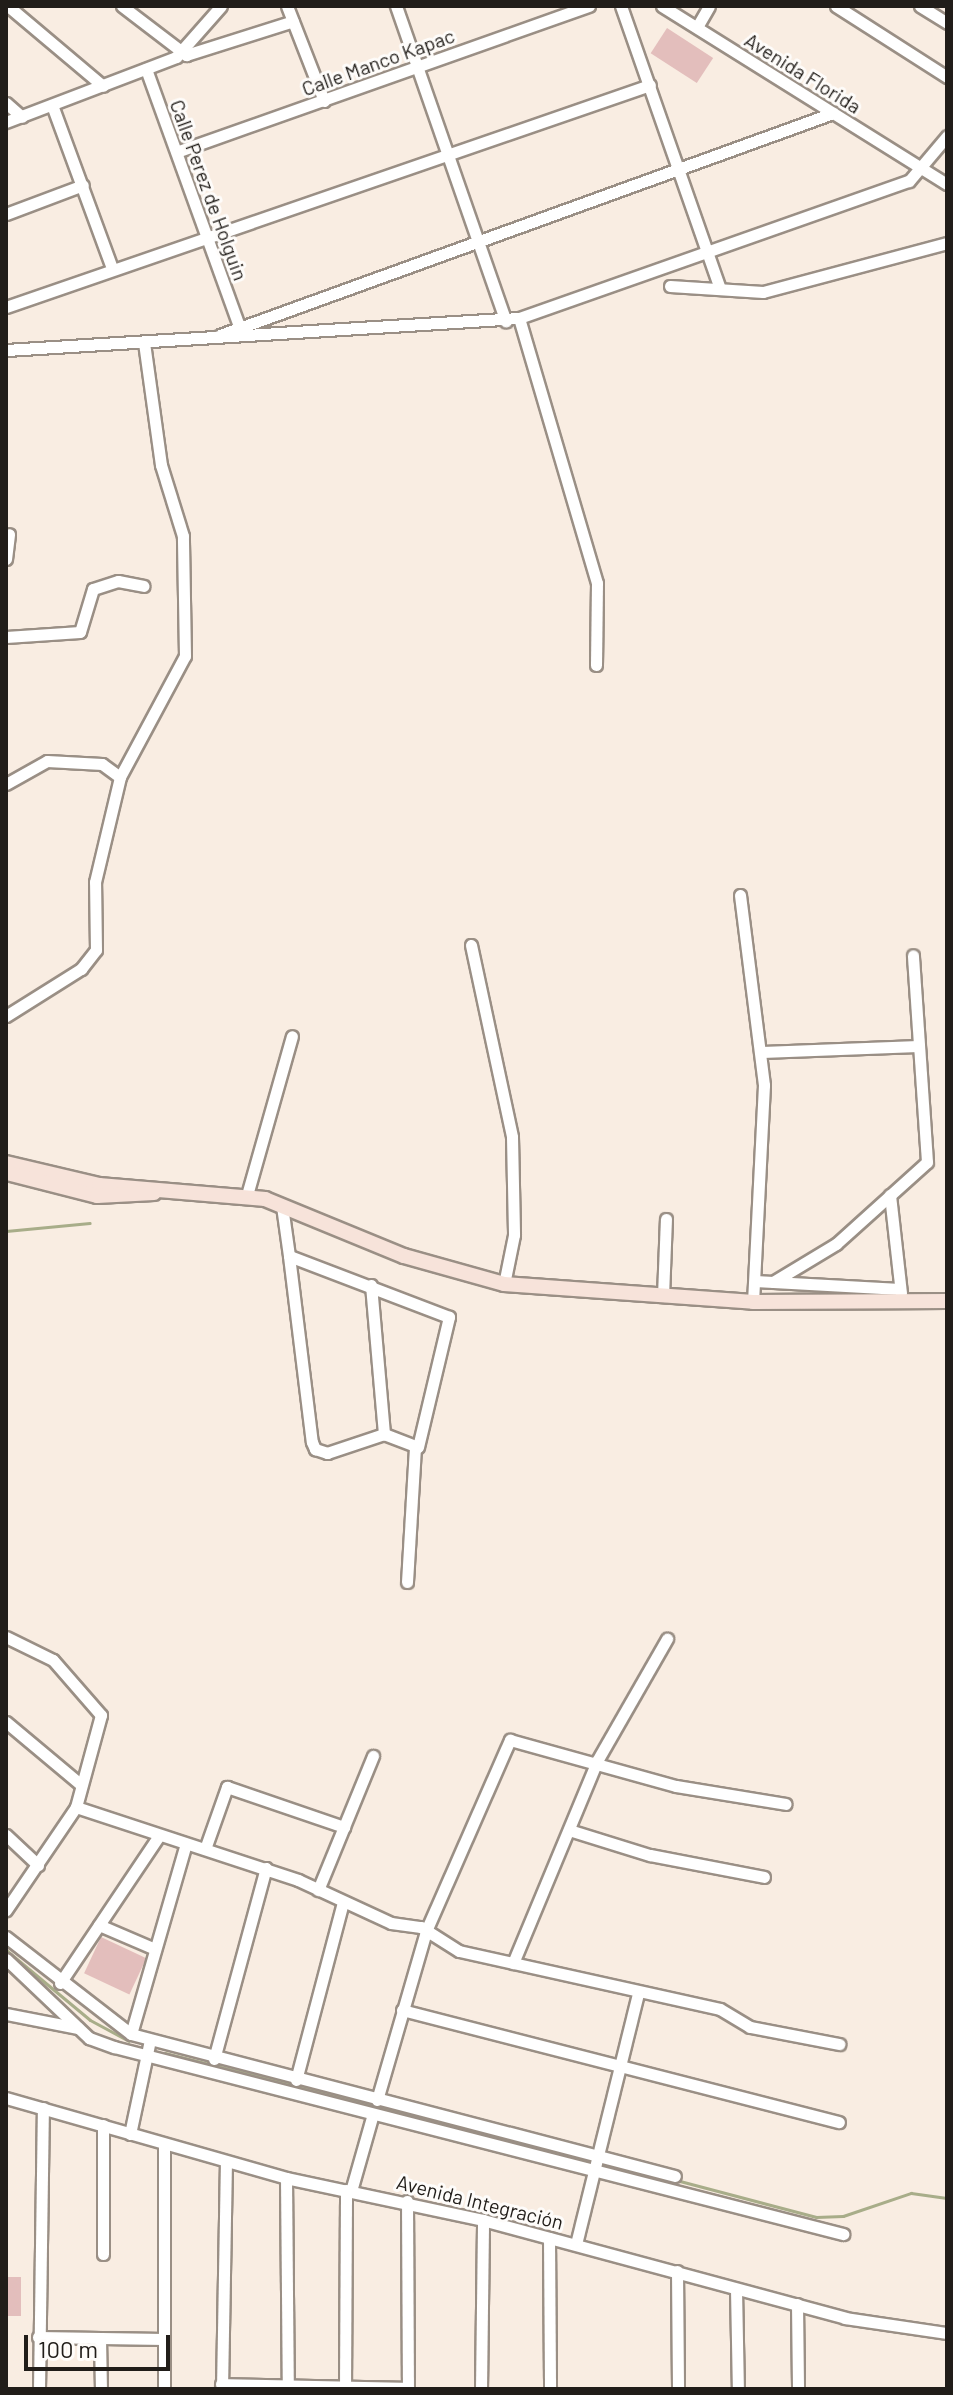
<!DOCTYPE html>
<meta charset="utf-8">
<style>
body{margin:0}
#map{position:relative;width:953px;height:2395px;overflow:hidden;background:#f9ede2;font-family:Barlow,sans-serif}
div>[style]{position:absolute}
.green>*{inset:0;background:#e3bebc;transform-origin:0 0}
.stream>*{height:3px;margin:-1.5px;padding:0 1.5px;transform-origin:1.5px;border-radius:1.5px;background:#a8ad89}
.roads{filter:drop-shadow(2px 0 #9a8f85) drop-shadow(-2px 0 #9a8f85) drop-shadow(0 2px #9a8f85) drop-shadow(0 -2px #9a8f85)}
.street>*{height:11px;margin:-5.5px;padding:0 5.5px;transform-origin:5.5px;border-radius:5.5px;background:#fff}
.secondary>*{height:14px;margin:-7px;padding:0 7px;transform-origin:7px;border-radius:7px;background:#f7e3da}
span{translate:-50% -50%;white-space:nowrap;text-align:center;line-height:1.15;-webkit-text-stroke:6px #fefcfa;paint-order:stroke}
.street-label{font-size:20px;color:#211d19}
.frame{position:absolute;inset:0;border:8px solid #211d19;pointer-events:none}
.scale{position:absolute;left:24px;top:2335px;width:146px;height:36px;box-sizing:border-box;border:4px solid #211d19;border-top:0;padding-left:10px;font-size:24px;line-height:28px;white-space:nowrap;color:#211d19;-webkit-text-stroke:6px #fefcfa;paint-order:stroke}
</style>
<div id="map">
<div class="green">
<i style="left:667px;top:28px;width:55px;height:30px;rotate:33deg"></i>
<i style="left:101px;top:1937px;width:50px;height:40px;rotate:25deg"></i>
<i style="left:6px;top:2277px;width:15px;height:39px"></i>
</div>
<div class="stream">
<i style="left:6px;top:1231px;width:84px;rotate:-5.4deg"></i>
<i style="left:6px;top:1950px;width:109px;rotate:39.8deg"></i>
<i style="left:90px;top:2020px;width:44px;rotate:28.3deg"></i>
<i style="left:165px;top:2053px;width:388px;rotate:14deg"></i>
<i style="left:676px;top:2180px;width:145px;rotate:14.8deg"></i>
<i style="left:816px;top:2217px;width:27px;rotate:-2deg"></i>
<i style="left:843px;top:2216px;width:72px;rotate:-18.7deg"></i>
<i style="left:911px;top:2193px;width:36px;rotate:8deg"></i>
</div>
<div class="roads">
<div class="street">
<i style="left:8px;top:6px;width:124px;rotate:40.1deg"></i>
<i style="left:122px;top:6px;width:81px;rotate:37.4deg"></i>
<i style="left:186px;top:55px;width:112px;rotate:-17.6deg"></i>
<i style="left:287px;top:6px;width:102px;rotate:68.7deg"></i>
<i style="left:396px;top:6px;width:334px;rotate:70.8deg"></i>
<i style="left:621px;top:6px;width:299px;rotate:70.7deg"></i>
<i style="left:662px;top:6px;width:336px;rotate:32deg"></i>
<i style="left:836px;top:6px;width:132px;rotate:32.6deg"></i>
<i style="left:920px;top:6px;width:32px;rotate:32deg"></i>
<i style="left:697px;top:27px;width:24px;rotate:-60deg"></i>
<i style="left:146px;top:69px;width:270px;rotate:70.1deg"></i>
<i style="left:6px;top:103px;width:21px;rotate:41deg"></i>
<i style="left:52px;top:105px;width:174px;rotate:69.8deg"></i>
<i style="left:6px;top:122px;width:182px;rotate:-20.9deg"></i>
<i style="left:176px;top:57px;width:68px;rotate:-48.6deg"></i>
<i style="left:179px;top:151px;width:435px;rotate:-19.5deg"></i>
<i style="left:6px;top:214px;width:82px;rotate:-20.6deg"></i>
<i style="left:670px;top:286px;width:93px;rotate:3.7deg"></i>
<i style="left:763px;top:292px;width:190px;rotate:-14.9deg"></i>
<i style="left:6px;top:307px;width:681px;rotate:-19.02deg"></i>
<i style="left:519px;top:318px;width:276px;rotate:73.6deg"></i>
<i style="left:597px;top:583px;width:82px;rotate:90.7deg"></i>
<i style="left:220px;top:335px;width:652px;rotate:-19.91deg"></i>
<i style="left:6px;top:350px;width:514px;rotate:-3.57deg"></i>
<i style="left:519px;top:318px;width:413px;rotate:-19.4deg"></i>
<i style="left:909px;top:181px;width:59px;rotate:-49.8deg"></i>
<i style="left:6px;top:559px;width:25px;rotate:-83deg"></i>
<i style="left:6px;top:637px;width:74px;rotate:-3.9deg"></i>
<i style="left:80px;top:632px;width:45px;rotate:-73.2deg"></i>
<i style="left:93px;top:589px;width:26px;rotate:-18deg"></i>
<i style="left:118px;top:581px;width:26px;rotate:11deg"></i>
<i style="left:6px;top:784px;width:47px;rotate:-29.3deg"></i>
<i style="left:47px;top:761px;width:55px;rotate:3.1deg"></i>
<i style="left:102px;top:764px;width:22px;rotate:36deg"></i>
<i style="left:740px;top:895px;width:192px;rotate:82.8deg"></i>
<i style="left:764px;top:1085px;width:217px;rotate:92.9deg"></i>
<i style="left:471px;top:945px;width:196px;rotate:77.9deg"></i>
<i style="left:512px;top:1137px;width:98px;rotate:88.8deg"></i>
<i style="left:514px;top:1235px;width:50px;rotate:101.5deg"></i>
<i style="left:6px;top:1016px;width:89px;rotate:-32.1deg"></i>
<i style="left:81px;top:969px;width:24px;rotate:-52deg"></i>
<i style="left:96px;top:950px;width:68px;rotate:-90.8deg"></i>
<i style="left:95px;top:882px;width:108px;rotate:-76.6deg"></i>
<i style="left:120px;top:777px;width:137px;rotate:-61.8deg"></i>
<i style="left:185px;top:656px;width:120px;rotate:-91deg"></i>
<i style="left:183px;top:536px;width:74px;rotate:-107.2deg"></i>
<i style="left:161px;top:465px;width:123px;rotate:-97.9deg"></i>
<i style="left:761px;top:1052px;width:158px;rotate:-2.2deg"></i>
<i style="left:247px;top:1195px;width:165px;rotate:-74.2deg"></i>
<i style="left:890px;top:1195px;width:99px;rotate:83.6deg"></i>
<i style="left:282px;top:1206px;width:50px;rotate:82deg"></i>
<i style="left:289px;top:1256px;width:187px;rotate:83deg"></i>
<i style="left:312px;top:1442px;width:8px;rotate:67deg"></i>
<i style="left:315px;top:1449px;width:13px;rotate:18deg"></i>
<i style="left:327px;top:1453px;width:60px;rotate:-18.4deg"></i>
<i style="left:384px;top:1434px;width:36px;rotate:21deg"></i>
<i style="left:418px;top:1447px;width:134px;rotate:-76.6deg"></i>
<i style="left:449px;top:1317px;width:171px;rotate:-159.1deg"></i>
<i style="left:755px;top:1281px;width:145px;rotate:3.2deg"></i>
<i style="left:773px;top:1282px;width:74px;rotate:-31.1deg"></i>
<i style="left:836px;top:1244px;width:122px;rotate:-42deg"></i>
<i style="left:927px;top:1162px;width:207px;rotate:-93.9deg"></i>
<i style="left:371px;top:1285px;width:150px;rotate:85deg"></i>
<i style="left:663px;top:1296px;width:77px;rotate:-87.8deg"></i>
<i style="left:407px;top:1582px;width:134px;rotate:-86.6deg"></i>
<i style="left:6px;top:1637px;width:52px;rotate:26.1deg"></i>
<i style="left:53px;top:1660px;width:73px;rotate:48.9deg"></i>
<i style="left:101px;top:1715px;width:95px;rotate:105.2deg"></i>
<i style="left:76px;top:1807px;width:125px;rotate:124.2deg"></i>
<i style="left:6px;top:1722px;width:95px;rotate:39.9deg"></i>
<i style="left:76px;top:1807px;width:234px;rotate:18.2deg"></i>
<i style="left:298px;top:1880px;width:102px;rotate:24.8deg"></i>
<i style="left:391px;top:1923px;width:30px;rotate:8deg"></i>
<i style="left:421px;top:1927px;width:45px;rotate:32.3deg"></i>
<i style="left:459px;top:1951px;width:267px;rotate:12.5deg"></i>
<i style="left:720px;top:2009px;width:35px;rotate:31deg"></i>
<i style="left:750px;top:2027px;width:91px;rotate:10.8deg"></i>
<i style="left:569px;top:1830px;width:85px;rotate:17.2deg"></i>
<i style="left:650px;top:1855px;width:116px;rotate:10.9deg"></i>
<i style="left:6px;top:1835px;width:44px;rotate:43.2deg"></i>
<i style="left:205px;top:1849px;width:66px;rotate:-70.5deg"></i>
<i style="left:227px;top:1787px;width:124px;rotate:18.9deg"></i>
<i style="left:318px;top:1890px;width:145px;rotate:-67.7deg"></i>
<i style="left:99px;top:1925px;width:61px;rotate:23.2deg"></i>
<i style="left:6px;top:1937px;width:158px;rotate:37.8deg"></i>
<i style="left:131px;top:2034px;width:562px;rotate:14.63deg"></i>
<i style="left:6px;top:1959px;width:115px;rotate:43.6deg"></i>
<i style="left:89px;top:2038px;width:27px;rotate:20deg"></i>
<i style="left:114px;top:2047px;width:753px;rotate:14.39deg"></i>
<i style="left:513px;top:1963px;width:219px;rotate:-67.4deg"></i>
<i style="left:597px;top:1761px;width:141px;rotate:-60.2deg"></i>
<i style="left:60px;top:1983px;width:176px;rotate:-56.1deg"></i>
<i style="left:402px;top:2010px;width:451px;rotate:14.4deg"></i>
<i style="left:6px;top:2014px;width:73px;rotate:11deg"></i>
<i style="left:131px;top:2034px;width:198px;rotate:-73.9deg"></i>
<i style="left:214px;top:2059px;width:198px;rotate:-74.8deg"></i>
<i style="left:296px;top:2080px;width:184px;rotate:-75.2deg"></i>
<i style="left:6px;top:2098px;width:291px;rotate:15.9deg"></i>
<i style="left:286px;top:2178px;width:201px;rotate:12deg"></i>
<i style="left:483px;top:2220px;width:375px;rotate:15.1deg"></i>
<i style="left:845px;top:2318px;width:103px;rotate:8.4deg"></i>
<i style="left:377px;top:2100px;width:176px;rotate:-73.8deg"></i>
<i style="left:426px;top:1931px;width:209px;rotate:-66.3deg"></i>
<i style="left:510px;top:1740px;width:172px;rotate:15.5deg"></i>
<i style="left:676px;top:1786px;width:111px;rotate:9.3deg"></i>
<i style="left:103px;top:2125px;width:129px;rotate:90deg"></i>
<i style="left:130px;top:2134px;width:96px;rotate:-78deg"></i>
<i style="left:164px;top:2144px;width:245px;rotate:90deg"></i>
<i style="left:286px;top:2178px;width:211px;rotate:89.5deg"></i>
<i style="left:351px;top:2191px;width:80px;rotate:-74.1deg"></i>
<i style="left:407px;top:2201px;width:188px;rotate:89.7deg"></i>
<i style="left:549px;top:2238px;width:151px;rotate:89.6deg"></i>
<i style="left:576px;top:2244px;width:258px;rotate:-76.1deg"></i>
<i style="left:677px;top:2271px;width:118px;rotate:89.5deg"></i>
<i style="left:736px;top:2289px;width:100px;rotate:88.9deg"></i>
<i style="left:797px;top:2304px;width:85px;rotate:89.3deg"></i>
<i style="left:38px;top:2337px;width:126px;rotate:0.9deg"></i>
<i style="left:100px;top:2338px;width:51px;rotate:88.9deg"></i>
<i style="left:221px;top:2384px;width:187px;rotate:1.2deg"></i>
<i style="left:39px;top:2389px;width:281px;rotate:-89.2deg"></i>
<i style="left:222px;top:2389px;width:227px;rotate:-89deg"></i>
<i style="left:345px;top:2389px;width:199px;rotate:-89.7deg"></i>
<i style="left:481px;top:2389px;width:169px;rotate:-89.3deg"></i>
</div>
<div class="secondary">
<i style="left:6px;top:1163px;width:96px;rotate:13.3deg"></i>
<i style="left:99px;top:1185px;width:167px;rotate:4.8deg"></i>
<i style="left:265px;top:1199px;width:150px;rotate:22.3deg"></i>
<i style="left:404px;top:1256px;width:104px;rotate:15.6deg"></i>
<i style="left:504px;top:1284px;width:250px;rotate:4.1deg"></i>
<i style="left:753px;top:1302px;width:194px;rotate:-0.3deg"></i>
<i style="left:7px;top:1173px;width:93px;rotate:14.3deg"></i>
<i style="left:97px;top:1196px;width:57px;rotate:-3deg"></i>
</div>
</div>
<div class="street-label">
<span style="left:378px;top:62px;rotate:-20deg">Calle Manco Kapac</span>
<span style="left:803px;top:73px;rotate:32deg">Avenida Florida</span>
<span style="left:209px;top:190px;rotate:70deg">Calle Perez de Holguin</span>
<span style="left:480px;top:2202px;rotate:14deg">Avenida Integración</span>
</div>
<div class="frame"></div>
<div class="scale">100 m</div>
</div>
